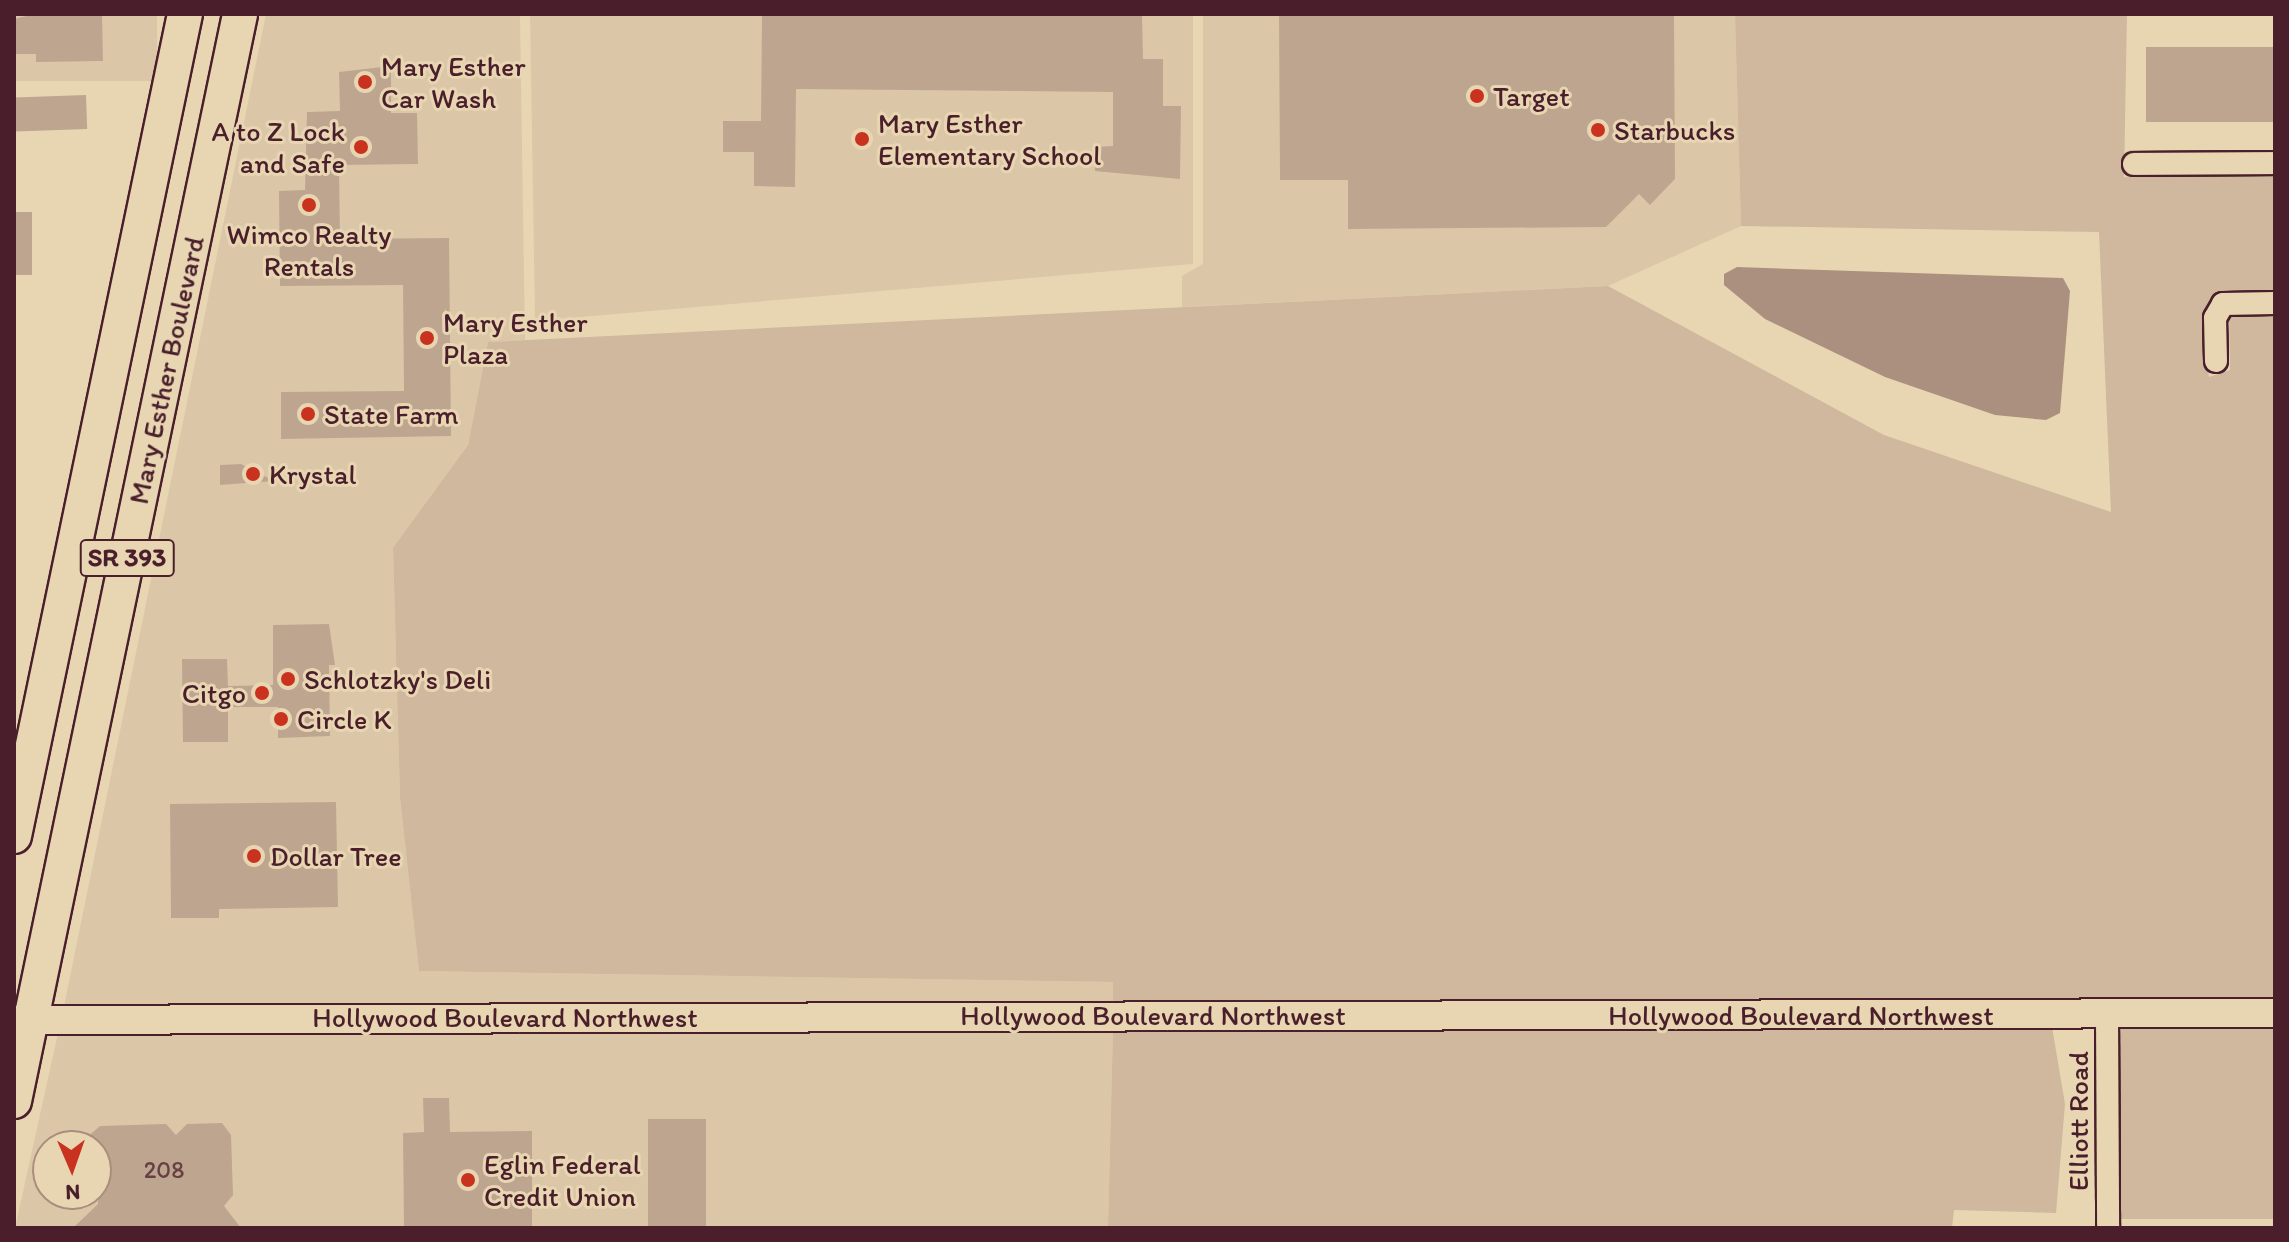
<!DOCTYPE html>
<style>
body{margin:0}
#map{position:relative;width:2289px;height:1242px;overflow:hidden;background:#e8d6b3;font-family:Itim,sans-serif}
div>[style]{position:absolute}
.built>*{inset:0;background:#dbc7a8;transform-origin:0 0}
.green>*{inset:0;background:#cfb89d;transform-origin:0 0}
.water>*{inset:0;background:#ac907f}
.building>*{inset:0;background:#bea590;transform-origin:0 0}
.roads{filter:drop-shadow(2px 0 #4a1f2b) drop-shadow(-2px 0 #4a1f2b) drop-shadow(0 2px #4a1f2b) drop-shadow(0 -2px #4a1f2b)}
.minor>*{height:22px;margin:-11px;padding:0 11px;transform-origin:11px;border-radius:11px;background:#e8d6b3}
.tertiary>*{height:28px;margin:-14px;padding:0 14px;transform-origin:14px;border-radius:14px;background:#e8d6b3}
.primary>*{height:34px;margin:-17px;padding:0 17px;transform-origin:17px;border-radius:17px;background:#e8d6b3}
.dots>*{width:22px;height:22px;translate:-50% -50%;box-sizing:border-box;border:4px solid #e8d6b3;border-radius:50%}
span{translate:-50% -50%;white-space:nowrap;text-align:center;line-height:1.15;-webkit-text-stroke:6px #e8d6b3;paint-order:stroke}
.number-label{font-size:24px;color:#674044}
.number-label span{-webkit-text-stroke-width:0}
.shield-label span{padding:2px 6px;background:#e8d6b3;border:2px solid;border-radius:6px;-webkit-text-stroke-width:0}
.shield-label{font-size:26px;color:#4a1f2b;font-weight:700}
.poi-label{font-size:28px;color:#4a1f2b}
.left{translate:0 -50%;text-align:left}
.right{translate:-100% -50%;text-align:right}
.street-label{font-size:28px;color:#4a1f2b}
.frame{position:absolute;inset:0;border:16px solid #4a1f2b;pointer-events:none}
.north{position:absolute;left:32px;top:1130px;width:80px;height:80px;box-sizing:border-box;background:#e8d6b3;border:2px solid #a98d7d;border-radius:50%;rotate:178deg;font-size:22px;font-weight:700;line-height:32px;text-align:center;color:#4a1f2b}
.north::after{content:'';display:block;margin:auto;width:28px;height:36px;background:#c8321e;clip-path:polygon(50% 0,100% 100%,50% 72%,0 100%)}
</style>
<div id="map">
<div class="built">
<i style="left:14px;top:14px;width:143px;height:67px"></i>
<i style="clip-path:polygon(266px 14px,520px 14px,525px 340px,488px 342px,468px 445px,393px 549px,400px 798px,419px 971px,1114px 982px,1113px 1002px,64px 1006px)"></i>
<i style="clip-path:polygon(530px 14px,1193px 14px,1193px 264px,535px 321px)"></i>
<i style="clip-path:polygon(1203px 14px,1735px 14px,1741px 226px,1608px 286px,1182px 307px,1182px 276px,1203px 264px)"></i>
<i style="clip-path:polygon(evenodd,1113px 1028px,1108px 1228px,15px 1228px,58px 1033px,1113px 1028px,48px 1146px,96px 1146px,96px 1194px,48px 1194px,48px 1146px)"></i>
</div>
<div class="green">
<i style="clip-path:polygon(1735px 14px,2127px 14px,2124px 177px,2275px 176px,2275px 290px,2222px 291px,2205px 311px,2202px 336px,2209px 377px,2230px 370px,2229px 317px,2275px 316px,2275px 1000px,1113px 1002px,1113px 982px,419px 971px,400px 798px,393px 548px,468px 445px,488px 342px,1608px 286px,1884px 435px,2111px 512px,2099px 232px,1741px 226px)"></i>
<i style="left:2275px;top:1026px;width:193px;height:157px;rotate:90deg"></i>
<i style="clip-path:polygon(2052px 1027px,2065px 1104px,2056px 1213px,1954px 1210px,1952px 1228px,1108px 1228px,1113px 1028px)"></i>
</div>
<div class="water">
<i style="clip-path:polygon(1737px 267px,2063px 278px,2070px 291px,2060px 413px,2046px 420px,1995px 415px,1885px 377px,1765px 319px,1724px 285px,1724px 274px)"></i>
</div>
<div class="building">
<i style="clip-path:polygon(35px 14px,102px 14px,103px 61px,36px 62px,36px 54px,14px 54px,14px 19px)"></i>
<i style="clip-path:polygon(762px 14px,1142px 14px,1143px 59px,1163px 59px,1163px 106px,1181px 106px,1180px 179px,1095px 171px,1094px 147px,1113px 146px,1113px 92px,796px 89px,795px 187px,754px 186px,754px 152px,723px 152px,723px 121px,761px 121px)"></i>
<i style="clip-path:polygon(1279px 14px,1674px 14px,1675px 179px,1650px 205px,1639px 194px,1606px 227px,1348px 229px,1348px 180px,1280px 180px)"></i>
<i style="left:2275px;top:47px;width:75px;height:129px;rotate:90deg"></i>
<i style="clip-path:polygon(391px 66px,391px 113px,417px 113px,418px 164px,339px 165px,340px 239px,449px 238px,451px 436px,281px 439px,281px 392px,404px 391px,403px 285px,280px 286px,279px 191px,305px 190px,307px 112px,340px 111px,339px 72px)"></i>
<i style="left:86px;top:95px;width:34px;height:72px;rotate:88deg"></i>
<i style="left:14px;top:212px;width:18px;height:63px"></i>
<i style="clip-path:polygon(241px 464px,274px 481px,220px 485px,220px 465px)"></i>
<i style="clip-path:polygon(329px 624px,335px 665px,329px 665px,330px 736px,278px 738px,278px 707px,228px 707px,228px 742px,183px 742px,182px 659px,227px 659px,228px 686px,273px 685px,273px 625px)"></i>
<i style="clip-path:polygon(336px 802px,338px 907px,219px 909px,219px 918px,171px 918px,170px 804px)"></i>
<i style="clip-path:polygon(423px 1098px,449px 1098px,450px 1132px,532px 1131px,532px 1228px,404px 1228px,403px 1133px,424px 1132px)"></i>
<i style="left:648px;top:1119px;width:58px;height:109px"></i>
<i style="clip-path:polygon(222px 1123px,231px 1135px,233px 1195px,224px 1206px,241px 1228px,73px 1228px,98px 1204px,96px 1146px,77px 1146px,100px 1126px,166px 1124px,176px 1135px,187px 1124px)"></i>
</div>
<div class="roads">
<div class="minor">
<i style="left:2134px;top:164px;width:141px;rotate:-0.4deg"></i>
<i style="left:2216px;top:361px;width:43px;rotate:-91.3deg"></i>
<i style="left:2215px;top:318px;width:16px;rotate:-60deg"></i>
<i style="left:2223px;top:304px;width:52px;rotate:-1.1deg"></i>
<i style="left:2107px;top:1014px;width:214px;rotate:89.7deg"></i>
</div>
<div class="tertiary">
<i style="left:14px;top:1020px;width:2261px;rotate:-0.18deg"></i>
</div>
<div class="primary">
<i style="left:14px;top:836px;width:840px;rotate:-78.25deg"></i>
<i style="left:14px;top:1101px;width:1110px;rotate:-78.25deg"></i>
</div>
</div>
<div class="dots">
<i style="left:365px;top:82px;background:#c8321e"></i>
<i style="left:1477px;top:96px;background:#c8321e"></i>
<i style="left:1598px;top:130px;background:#c8321e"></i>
<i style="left:862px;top:139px;background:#c8321e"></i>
<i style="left:361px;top:147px;background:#c8321e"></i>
<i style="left:309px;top:205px;background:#c8321e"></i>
<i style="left:427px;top:338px;background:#c8321e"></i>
<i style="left:308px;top:414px;background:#c8321e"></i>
<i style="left:253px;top:474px;background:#c8321e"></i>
<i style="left:288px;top:679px;background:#c8321e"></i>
<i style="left:262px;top:693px;background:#c8321e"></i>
<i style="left:281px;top:719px;background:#c8321e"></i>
<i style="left:254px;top:856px;background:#c8321e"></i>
<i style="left:468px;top:1180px;background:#c8321e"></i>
</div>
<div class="number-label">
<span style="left:164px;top:1170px">208</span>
</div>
<div class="shield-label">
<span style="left:127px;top:558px">SR 393</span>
</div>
<div class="poi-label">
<span class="left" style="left:381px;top:82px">Mary Esther<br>Car Wash</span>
<span class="left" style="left:1493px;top:96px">Target</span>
<span class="left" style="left:878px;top:139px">Mary Esther<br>Elementary School</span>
<span class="left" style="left:1614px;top:130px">Starbucks</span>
<span class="right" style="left:345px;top:147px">A to Z Lock<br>and Safe</span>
<span style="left:309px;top:250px">Wimco Realty<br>Rentals</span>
<span class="left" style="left:443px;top:338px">Mary Esther<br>Plaza</span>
<span class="left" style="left:324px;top:414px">State Farm</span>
<span class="left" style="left:269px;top:474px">Krystal</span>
<span class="left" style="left:304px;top:679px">Schlotzky's Deli</span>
<span class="right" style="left:246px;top:693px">Citgo</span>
<span class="left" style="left:297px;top:719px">Circle K</span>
<span class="left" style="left:270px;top:856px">Dollar Tree</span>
<span class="left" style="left:484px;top:1180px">Eglin Federal<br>Credit Union</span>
</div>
<div class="street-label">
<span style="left:166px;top:370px;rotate:-78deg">Mary Esther Boulevard</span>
<span style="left:1153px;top:1015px">Hollywood Boulevard Northwest</span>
<span style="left:1801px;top:1015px">Hollywood Boulevard Northwest</span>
<span style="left:505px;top:1017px">Hollywood Boulevard Northwest</span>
<span style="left:2078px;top:1121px;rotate:-90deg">Elliott Road</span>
</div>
<div class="frame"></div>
<div class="north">N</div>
</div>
